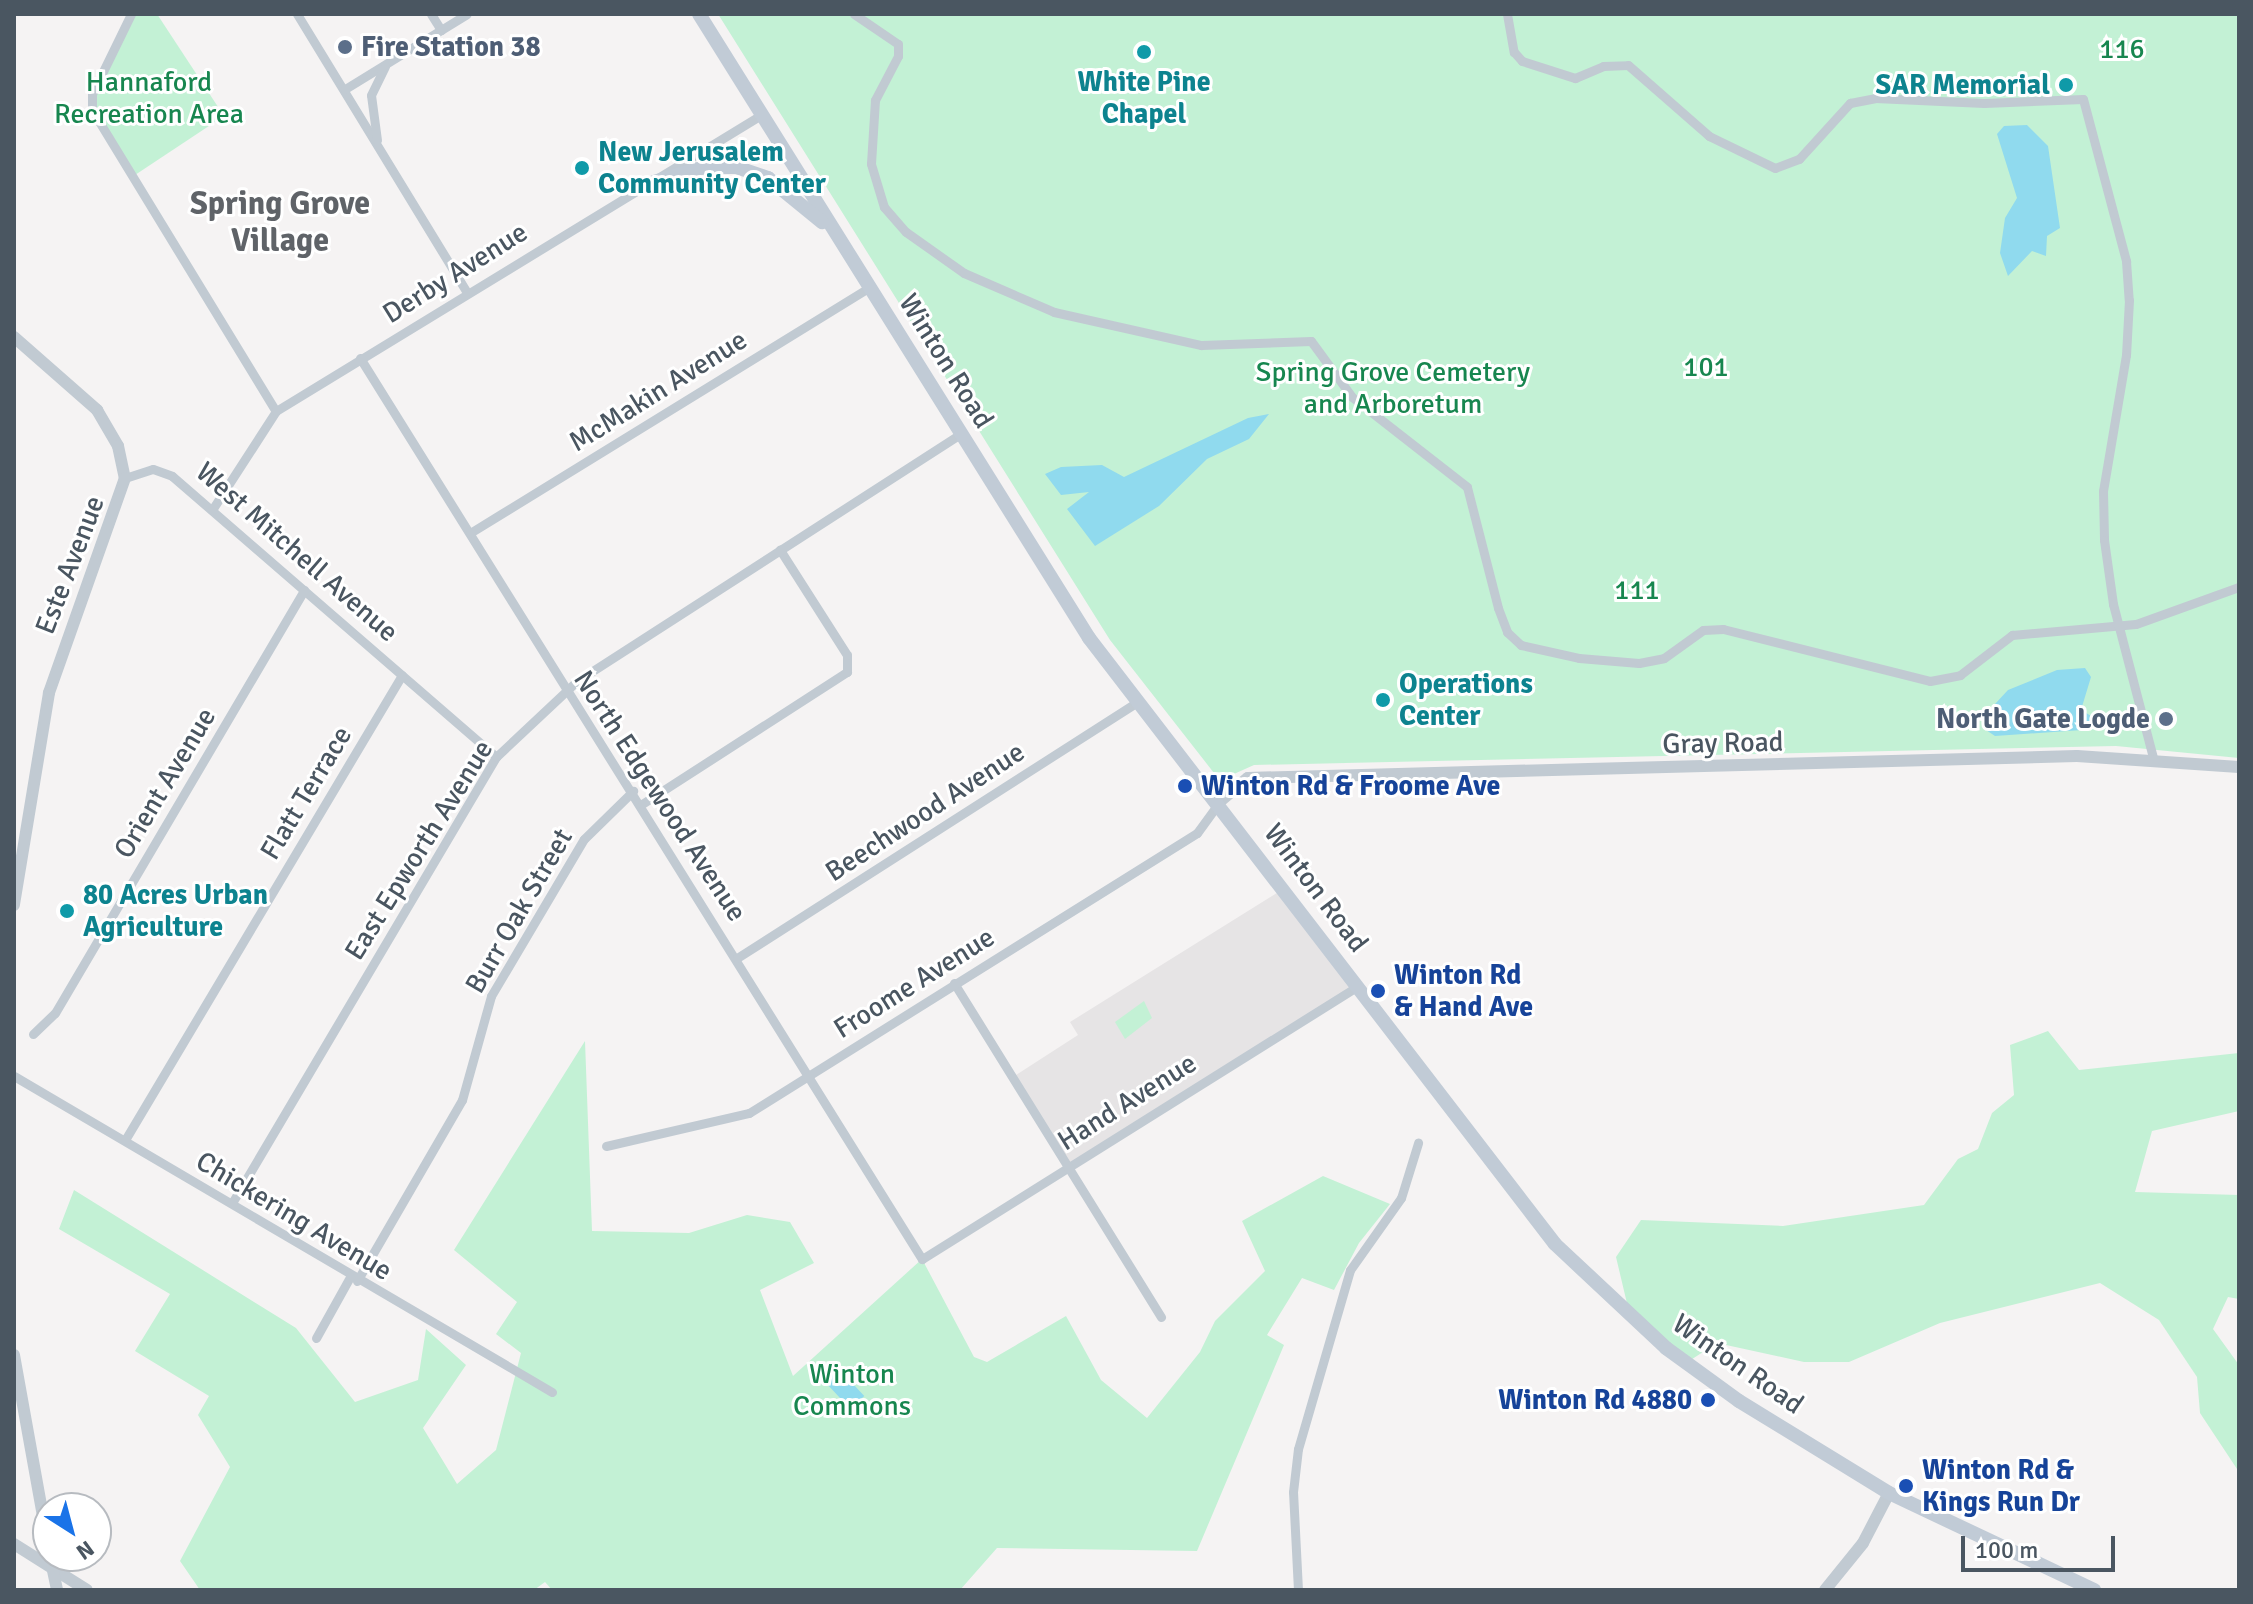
<!DOCTYPE html>
<style>
body{margin:0}
#map{position:relative;width:2253px;height:1604px;overflow:hidden;background:#f5f3f3;font-family:Signika,sans-serif}
div>[style]{position:absolute}
.education>*{inset:0;background:#e6e4e5}
.green>*{inset:0;background:#c3f1d5}
.water>*{inset:0;background:#90daee;transform-origin:0 0}
.minor>*{height:9px;margin:-4.5px;padding:0 4.5px;transform-origin:4.5px;border-radius:4.5px;background:#c1cad2}
.tertiary>*{height:12px;margin:-6px;padding:0 6px;transform-origin:6px;border-radius:6px;background:#c1cad2}
.secondary>*{height:14px;margin:-7px;padding:0 7px;transform-origin:7px;border-radius:7px;background:#c1cbd6}
.dots>*{width:22px;height:22px;translate:-50% -50%;box-sizing:border-box;border:4px solid #fff;border-radius:50%}
span{translate:-50% -50%;white-space:nowrap;text-align:center;line-height:1.15;-webkit-text-stroke:6px #fff;paint-order:stroke}
.service-label{font-size:28px;color:#4e5e75;font-weight:700}
.left{translate:0 -50%;text-align:left}
.right{translate:-100% -50%;text-align:right}
.park-label{font-size:28px;color:#17864f}
.culture-label{font-size:28px;color:#0d838f;font-weight:700}
.street-label{font-size:28px;color:#4a5661}
.transit-label{font-size:28px;color:#164399;font-weight:700}
.quarter-label{font-size:32px;color:#5f6368;font-weight:700}
.frame{position:absolute;inset:0;border:16px solid #4a5661;pointer-events:none}
.north{position:absolute;left:32px;top:1492px;width:80px;height:80px;box-sizing:border-box;background:#fff;border:2px solid #b7bbc0;border-radius:50%;rotate:144deg;font-size:22px;font-weight:700;line-height:32px;text-align:center;color:#4a5661}
.north::after{content:'';display:block;margin:auto;width:28px;height:36px;background:#1a73e8;clip-path:polygon(50% 0,100% 100%,50% 72%,0 100%)}
.scale{position:absolute;left:1961px;top:1536px;width:154px;height:36px;box-sizing:border-box;border:4px solid #4a5661;border-top:0;padding-left:10px;font-size:24px;line-height:28px;white-space:nowrap;color:#4a5661;-webkit-text-stroke:6px #fff;paint-order:stroke}
</style>
<div id="map">
<div class="education">
<i style="clip-path:polygon(1285px 888px,1358px 986px,1067px 1165px,1013px 1077px,1078px 1035px,1070px 1022px)"></i>
</div>
<div class="green">
<i style="clip-path:polygon(131px 14px,157px 14px,224px 116px,132px 177px,97px 118px,92px 94px)"></i>
<i style="clip-path:polygon(718px 14px,2239px 14px,2239px 758px,2116px 746px,1254px 765px,1225px 778px,1214px 773px,1110px 640px)"></i>
<i style="clip-path:polygon(1144px 1001px,1152px 1018px,1125px 1039px,1115px 1022px)"></i>
<i style="clip-path:polygon(2048px 1031px,2079px 1070px,2239px 1053px,2239px 1111px,2152px 1131px,2135px 1192px,2239px 1195px,2239px 1299px,2228px 1297px,2213px 1329px,2239px 1365px,2239px 1472px,2200px 1413px,2197px 1377px,2159px 1320px,2100px 1283px,1940px 1323px,1849px 1362px,1804px 1362px,1717px 1343px,1686px 1363px,1630px 1316px,1616px 1257px,1641px 1220px,1783px 1226px,1924px 1205px,1958px 1159px,1978px 1149px,1992px 1113px,2014px 1095px,2010px 1045px)"></i>
<i style="clip-path:polygon(585px 1041px,592px 1231px,689px 1233px,747px 1215px,790px 1222px,814px 1263px,760px 1290px,793px 1376px,922px 1259px,974px 1357px,987px 1362px,1066px 1316px,1101px 1380px,1147px 1418px,1200px 1352px,1215px 1321px,1265px 1271px,1242px 1221px,1323px 1176px,1390px 1204px,1359px 1243px,1334px 1290px,1302px 1278px,1267px 1335px,1284px 1345px,1197px 1551px,997px 1548px,960px 1590px,552px 1590px,545px 1582px,534px 1590px,200px 1590px,180px 1561px,230px 1467px,198px 1415px,209px 1396px,135px 1351px,170px 1294px,59px 1229px,74px 1190px,296px 1328px,355px 1402px,418px 1380px,426px 1329px,466px 1365px,423px 1428px,457px 1484px,496px 1450px,521px 1353px,496px 1334px,517px 1302px,454px 1250px)"></i>
</div>
<div class="water">
<i style="clip-path:polygon(2027px 125px,2048px 146px,2060px 228px,2047px 236px,2046px 256px,2032px 251px,2008px 276px,2000px 253px,2005px 218px,2017px 198px,1997px 134px,2004px 126px)"></i>
<i style="clip-path:polygon(1269px 414px,1249px 439px,1207px 459px,1159px 506px,1095px 546px,1067px 509px,1089px 492px,1061px 495px,1045px 474px,1061px 467px,1102px 465px,1124px 477px,1248px 418px)"></i>
<i style="clip-path:polygon(2085px 668px,2091px 677px,2081px 710px,2098px 720px,2096px 729px,1995px 736px,1983px 728px,1982px 718px,2008px 690px,2057px 670px)"></i>
<i style="left:839px;top:1369px;width:37px;height:19px;rotate:47deg"></i>
</div>
<div class="minor">
<i style="left:131px;top:14px;width:89px;rotate:116deg"></i>
<i style="left:92px;top:94px;width:16px;rotate:90deg"></i>
<i style="left:92px;top:110px;width:353px;rotate:58.6deg"></i>
<i style="left:297px;top:14px;width:324px;rotate:58.6deg"></i>
<i style="left:431px;top:14px;width:19px;rotate:58deg"></i>
<i style="left:854px;top:14px;width:53px;rotate:34.3deg"></i>
<i style="left:898px;top:44px;width:12px;rotate:90deg"></i>
<i style="left:898px;top:56px;width:50px;rotate:117.6deg"></i>
<i style="left:875px;top:100px;width:64px;rotate:93.6deg"></i>
<i style="left:871px;top:164px;width:45px;rotate:73.2deg"></i>
<i style="left:884px;top:207px;width:33px;rotate:49deg"></i>
<i style="left:906px;top:232px;width:71px;rotate:35.3deg"></i>
<i style="left:964px;top:273px;width:98px;rotate:23.4deg"></i>
<i style="left:1054px;top:312px;width:151px;rotate:12.7deg"></i>
<i style="left:1201px;top:345px;width:110px;rotate:-2.1deg"></i>
<i style="left:1311px;top:341px;width:69px;rotate:53.8deg"></i>
<i style="left:1352px;top:397px;width:146px;rotate:38deg"></i>
<i style="left:1467px;top:487px;width:125px;rotate:75.6deg"></i>
<i style="left:1498px;top:608px;width:26px;rotate:69deg"></i>
<i style="left:1507px;top:632px;width:19px;rotate:43deg"></i>
<i style="left:1521px;top:645px;width:59px;rotate:12.6deg"></i>
<i style="left:1579px;top:658px;width:60px;rotate:4.8deg"></i>
<i style="left:1639px;top:663px;width:25px;rotate:-11deg"></i>
<i style="left:1664px;top:658px;width:48px;rotate:-35.7deg"></i>
<i style="left:1703px;top:630px;width:20px;rotate:-3deg"></i>
<i style="left:1723px;top:629px;width:213px;rotate:14.1deg"></i>
<i style="left:1930px;top:681px;width:31px;rotate:-11deg"></i>
<i style="left:1960px;top:675px;width:66px;rotate:-37.6deg"></i>
<i style="left:2012px;top:635px;width:124px;rotate:-5.1deg"></i>
<i style="left:2136px;top:624px;width:109px;rotate:-19.8deg"></i>
<i style="left:1507px;top:14px;width:39px;rotate:80deg"></i>
<i style="left:1514px;top:52px;width:12px;rotate:48deg"></i>
<i style="left:1522px;top:61px;width:56px;rotate:17.8deg"></i>
<i style="left:1575px;top:78px;width:30px;rotate:-23deg"></i>
<i style="left:1603px;top:66px;width:25px;rotate:-2deg"></i>
<i style="left:1628px;top:65px;width:108px;rotate:41.2deg"></i>
<i style="left:1709px;top:136px;width:73px;rotate:25.9deg"></i>
<i style="left:1775px;top:168px;width:26px;rotate:-21deg"></i>
<i style="left:1799px;top:159px;width:76px;rotate:-47.7deg"></i>
<i style="left:1850px;top:103px;width:25px;rotate:-11deg"></i>
<i style="left:1875px;top:98px;width:109px;rotate:2.6deg"></i>
<i style="left:1984px;top:103px;width:99px;rotate:-2.3deg"></i>
<i style="left:2083px;top:99px;width:168px;rotate:75.1deg"></i>
<i style="left:2126px;top:261px;width:39px;rotate:86deg"></i>
<i style="left:2129px;top:300px;width:55px;rotate:93.1deg"></i>
<i style="left:2126px;top:355px;width:138px;rotate:99.6deg"></i>
<i style="left:2103px;top:491px;width:49px;rotate:88.8deg"></i>
<i style="left:2104px;top:540px;width:65px;rotate:82deg"></i>
<i style="left:2113px;top:604px;width:159px;rotate:75.4deg"></i>
<i style="left:345px;top:89px;width:143px;rotate:-31.6deg"></i>
<i style="left:377px;top:140px;width:45px;rotate:-97.6deg"></i>
<i style="left:371px;top:95px;width:32px;rotate:-64deg"></i>
<i style="left:360px;top:358px;width:1062px;rotate:58.05deg"></i>
<i style="left:922px;top:1259px;width:514px;rotate:-32.05deg"></i>
<i style="left:125px;top:478px;width:29px;rotate:-18deg"></i>
<i style="left:153px;top:469px;width:20px;rotate:20deg"></i>
<i style="left:172px;top:476px;width:429px;rotate:40.9deg"></i>
<i style="left:212px;top:510px;width:118px;rotate:-57.1deg"></i>
<i style="left:276px;top:411px;width:568px;rotate:-31.4deg"></i>
<i style="left:470px;top:533px;width:470px;rotate:-31.6deg"></i>
<i style="left:642px;top:804px;width:244px;rotate:-32.8deg"></i>
<i style="left:847px;top:672px;width:17px;rotate:-90deg"></i>
<i style="left:847px;top:655px;width:125px;rotate:-122.5deg"></i>
<i style="left:737px;top:958px;width:474px;rotate:-32.6deg"></i>
<i style="left:954px;top:983px;width:393px;rotate:58.2deg"></i>
<i style="left:33px;top:1034px;width:30px;rotate:-44deg"></i>
<i style="left:55px;top:1013px;width:491px;rotate:-59.5deg"></i>
<i style="left:14px;top:1076px;width:624px;rotate:30.43deg"></i>
<i style="left:125px;top:1140px;width:541px;rotate:-59.22deg"></i>
<i style="left:606px;top:1146px;width:147px;rotate:-13deg"></i>
<i style="left:749px;top:1113px;width:528px;rotate:-32.01deg"></i>
<i style="left:1197px;top:833px;width:36px;rotate:-54deg"></i>
<i style="left:232px;top:1203px;width:518px;rotate:-59.38deg"></i>
<i style="left:496px;top:757px;width:111px;rotate:-43.2deg"></i>
<i style="left:577px;top:681px;width:457px;rotate:-32.8deg"></i>
<i style="left:357px;top:1281px;width:209px;rotate:-59.9deg"></i>
<i style="left:462px;top:1100px;width:108px;rotate:-74.4deg"></i>
<i style="left:491px;top:996px;width:182px;rotate:-59.4deg"></i>
<i style="left:584px;top:839px;width:69px;rotate:-44.4deg"></i>
<i style="left:316px;top:1338px;width:70px;rotate:-60.9deg"></i>
<i style="left:1298px;top:1590px;width:98px;rotate:-92.9deg"></i>
<i style="left:1293px;top:1492px;width:43px;rotate:-83.4deg"></i>
<i style="left:1298px;top:1449px;width:186px;rotate:-73.8deg"></i>
<i style="left:1350px;top:1270px;width:88px;rotate:-54.7deg"></i>
<i style="left:1401px;top:1198px;width:58px;rotate:-72.8deg"></i>
</div>
<div class="tertiary">
<i style="left:14px;top:337px;width:111px;rotate:41.3deg"></i>
<i style="left:97px;top:410px;width:42px;rotate:59.7deg"></i>
<i style="left:118px;top:446px;width:33px;rotate:78deg"></i>
<i style="left:125px;top:478px;width:228px;rotate:109.5deg"></i>
<i style="left:49px;top:693px;width:215px;rotate:99.4deg"></i>
<i style="left:1218px;top:803px;width:39px;rotate:-40deg"></i>
<i style="left:1248px;top:778px;width:829px;rotate:-1.52deg"></i>
<i style="left:2077px;top:756px;width:162px;rotate:3.9deg"></i>
<i style="left:14px;top:1355px;width:192px;rotate:79.8deg"></i>
<i style="left:14px;top:1544px;width:86px;rotate:32.2deg"></i>
<i style="left:52px;top:1566px;width:25px;rotate:78deg"></i>
<i style="left:1825px;top:1590px;width:60px;rotate:-51deg"></i>
<i style="left:1863px;top:1543px;width:56px;rotate:-62.5deg"></i>
</div>
<div class="secondary">
<i style="left:699px;top:14px;width:736px;rotate:57.99deg"></i>
<i style="left:1089px;top:638px;width:764px;rotate:52.44deg"></i>
<i style="left:1555px;top:1244px;width:152px;rotate:43.1deg"></i>
<i style="left:1666px;top:1348px;width:90px;rotate:36deg"></i>
<i style="left:1739px;top:1401px;width:176px;rotate:31.5deg"></i>
<i style="left:1889px;top:1493px;width:227px;rotate:25.3deg"></i>
<i style="left:654px;top:182px;width:53px;rotate:-16.4deg"></i>
<i style="left:705px;top:167px;width:31px"></i>
<i style="left:736px;top:167px;width:34px;rotate:19deg"></i>
<i style="left:768px;top:178px;width:70px;rotate:39.2deg"></i>
</div>
<div class="dots">
<i style="left:345px;top:47px;background:#5c6f8a"></i>
<i style="left:1144px;top:52px;background:#0f9aa8"></i>
<i style="left:2066px;top:85px;background:#0f9aa8"></i>
<i style="left:582px;top:168px;background:#0f9aa8"></i>
<i style="left:1383px;top:700px;background:#0f9aa8"></i>
<i style="left:2166px;top:719px;background:#5c6f8a"></i>
<i style="left:1185px;top:786px;background:#1a4fb4"></i>
<i style="left:67px;top:911px;background:#0f9aa8"></i>
<i style="left:1378px;top:991px;background:#1a4fb4"></i>
<i style="left:1708px;top:1400px;background:#1a4fb4"></i>
<i style="left:1906px;top:1486px;background:#1a4fb4"></i>
</div>
<div class="service-label">
<span class="left" style="left:361px;top:47px">Fire Station 38</span>
<span class="right" style="left:2150px;top:719px">North Gate Logde</span>
</div>
<div class="park-label">
<span style="left:2122px;top:49px">116</span>
<span style="left:149px;top:98px">Hannaford<br>Recreation Area</span>
<span style="left:1706px;top:367px">101</span>
<span style="left:1393px;top:388px">Spring Grove Cemetery<br>and Arboretum</span>
<span style="left:1637px;top:590px">111</span>
<span style="left:852px;top:1390px">Winton<br>Commons</span>
</div>
<div class="culture-label">
<span style="left:1144px;top:98px">White Pine<br>Chapel</span>
<span class="right" style="left:2050px;top:85px">SAR Memorial</span>
<span class="left" style="left:598px;top:168px">New Jerusalem<br>Community Center</span>
<span class="left" style="left:1399px;top:700px">Operations<br>Center</span>
<span class="left" style="left:83px;top:911px">80 Acres Urban<br>Agriculture</span>
</div>
<div class="street-label">
<span style="left:455px;top:273px;rotate:-32deg">Derby Avenue</span>
<span style="left:946px;top:361px;rotate:58deg">Winton Road</span>
<span style="left:658px;top:391px;rotate:-32deg">McMakin Avenue</span>
<span style="left:297px;top:552px;rotate:41deg">West Mitchell Avenue</span>
<span style="left:70px;top:565px;rotate:-69deg">Este Avenue</span>
<span style="left:1723px;top:743px;rotate:-1deg">Gray Road</span>
<span style="left:165px;top:783px;rotate:-59deg">Orient Avenue</span>
<span style="left:306px;top:793px;rotate:-59deg">Flatt Terrace</span>
<span style="left:660px;top:796px;rotate:57deg">North Edgewood Avenue</span>
<span style="left:925px;top:812px;rotate:-33deg">Beechwood Avenue</span>
<span style="left:419px;top:850px;rotate:-58deg">East Epworth Avenue</span>
<span style="left:1316px;top:888px;rotate:53deg">Winton Road</span>
<span style="left:519px;top:911px;rotate:-60deg">Burr Oak Street</span>
<span style="left:914px;top:983px;rotate:-32deg">Froome Avenue</span>
<span style="left:1127px;top:1102px;rotate:-32deg">Hand Avenue</span>
<span style="left:294px;top:1216px;rotate:31deg">Chickering Avenue</span>
<span style="left:1738px;top:1364px;rotate:35deg">Winton Road</span>
</div>
<div class="transit-label">
<span class="left" style="left:1201px;top:786px">Winton Rd &amp; Froome Ave</span>
<span class="left" style="left:1394px;top:991px">Winton Rd<br>&amp; Hand Ave</span>
<span class="right" style="left:1692px;top:1400px">Winton Rd 4880</span>
<span class="left" style="left:1922px;top:1486px">Winton Rd &amp;<br>Kings Run Dr</span>
</div>
<div class="quarter-label">
<span style="left:280px;top:223px">Spring Grove<br>Village</span>
</div>
<div class="frame"></div>
<div class="north">N</div>
<div class="scale">100 m</div>
</div>
